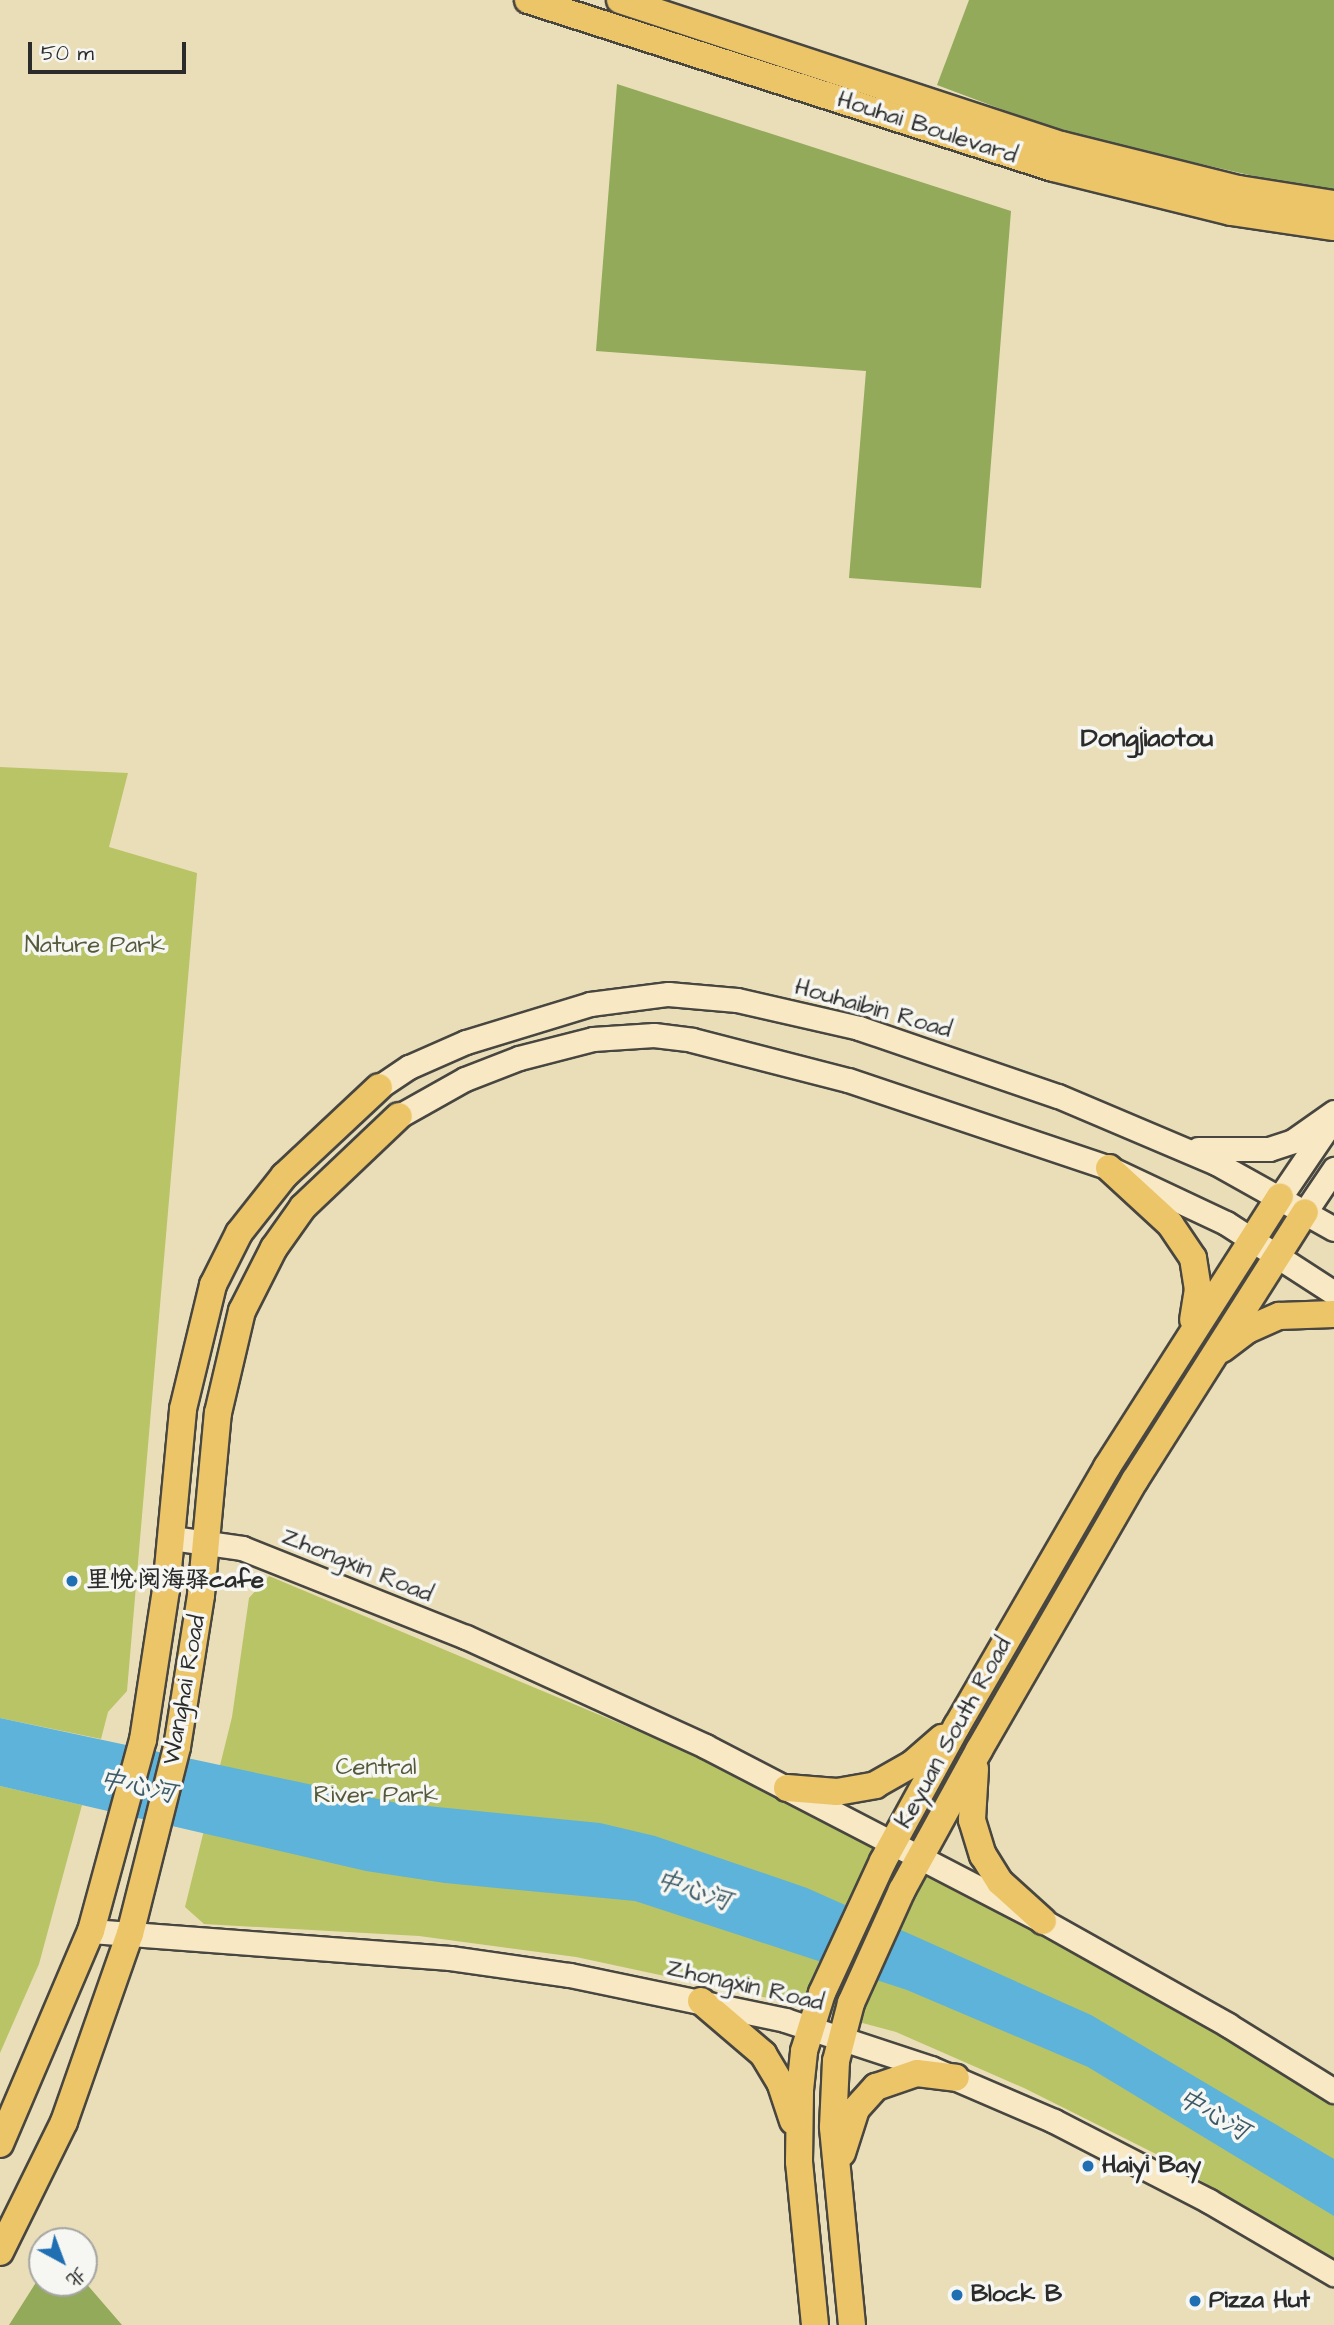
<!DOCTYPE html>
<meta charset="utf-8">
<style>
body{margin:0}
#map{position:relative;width:1334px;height:2325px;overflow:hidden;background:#eadeb9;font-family:"Architects Daughter","LXGW WenKai TC",sans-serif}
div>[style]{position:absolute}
.green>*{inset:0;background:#b8c465}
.forest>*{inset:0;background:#92aa5a}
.water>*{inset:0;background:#5db3da}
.roads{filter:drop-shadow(2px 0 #484640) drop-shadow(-2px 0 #484640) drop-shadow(0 2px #484640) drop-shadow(0 -2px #484640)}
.secondary>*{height:23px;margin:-11.5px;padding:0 11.5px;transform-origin:11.5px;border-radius:11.5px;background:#f8e8c3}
.primary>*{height:26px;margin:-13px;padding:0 13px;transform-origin:13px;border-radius:13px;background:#edc569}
.dots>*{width:19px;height:19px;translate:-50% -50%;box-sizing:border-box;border:4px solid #f6f6f2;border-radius:50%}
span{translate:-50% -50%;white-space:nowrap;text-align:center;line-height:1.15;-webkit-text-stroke:7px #f6f6f2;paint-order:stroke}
.street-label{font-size:24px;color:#2b2b2b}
.park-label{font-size:24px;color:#55593c}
.poi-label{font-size:24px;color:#2b2b2b;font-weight:700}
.left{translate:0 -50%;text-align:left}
.neighbourhood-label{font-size:26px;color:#2b2b2b;font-weight:700}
.water-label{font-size:26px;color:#3c5b68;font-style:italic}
.north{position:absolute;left:28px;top:2227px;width:70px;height:70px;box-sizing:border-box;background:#f6f6f2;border:2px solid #a5a5a2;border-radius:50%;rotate:139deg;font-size:19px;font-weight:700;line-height:28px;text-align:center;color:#2b2b2b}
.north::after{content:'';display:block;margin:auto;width:24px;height:32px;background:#1f6fb2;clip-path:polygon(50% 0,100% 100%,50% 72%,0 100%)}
.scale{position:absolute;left:28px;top:42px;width:158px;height:32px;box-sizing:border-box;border:4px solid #2b2b2b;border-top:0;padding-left:9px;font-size:21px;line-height:24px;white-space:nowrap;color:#2b2b2b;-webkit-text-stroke:5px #f6f6f2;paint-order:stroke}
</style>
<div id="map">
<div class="green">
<i style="clip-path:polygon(0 767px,128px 773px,109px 847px,197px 873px,127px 1691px,108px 1712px,101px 1739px,0 1718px)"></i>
<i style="clip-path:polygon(269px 1576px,676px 1747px,963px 1891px,1267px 2063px,1334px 2106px,1334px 2261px,1160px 2156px,1024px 2088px,896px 2032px,777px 2000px,576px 1957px,419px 1936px,204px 1924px,185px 1907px,232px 1717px,249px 1598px)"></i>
<i style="clip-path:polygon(0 1786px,82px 1805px,39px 1964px,0 2053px)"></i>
</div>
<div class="forest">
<i style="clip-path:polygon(969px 0,1334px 0,1334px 190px,1306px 188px,1065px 133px,937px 85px)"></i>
<i style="clip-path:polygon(617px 84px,1011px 211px,981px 588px,849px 578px,866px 371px,596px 351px)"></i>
<i style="clip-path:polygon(42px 2273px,42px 2283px,84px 2281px,122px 2325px,9px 2325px)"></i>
</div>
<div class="water">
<i style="clip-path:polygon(0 1718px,397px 1803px,600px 1823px,655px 1836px,807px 1888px,1091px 2015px,1334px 2159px,1334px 2216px,1088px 2067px,907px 1990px,635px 1901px,445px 1883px,366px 1871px,0 1786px)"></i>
</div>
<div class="roads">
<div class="secondary">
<i style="left:379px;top:1087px;width:36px;rotate:-34deg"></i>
<i style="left:409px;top:1067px;width:62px;rotate:-23.7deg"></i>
<i style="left:466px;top:1042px;width:130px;rotate:-17deg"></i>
<i style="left:590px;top:1004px;width:79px;rotate:-7.3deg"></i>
<i style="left:668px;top:994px;width:69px;rotate:5deg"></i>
<i style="left:737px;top:1000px;width:125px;rotate:12.9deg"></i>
<i style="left:859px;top:1028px;width:210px;rotate:18.9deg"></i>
<i style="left:1058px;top:1096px;width:172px;rotate:23deg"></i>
<i style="left:1216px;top:1163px;width:135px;rotate:29.2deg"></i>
<i style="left:399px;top:1116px;width:76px;rotate:-29.3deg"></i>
<i style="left:465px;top:1079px;width:58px;rotate:-21.3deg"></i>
<i style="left:519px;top:1058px;width:76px;rotate:-14.4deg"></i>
<i style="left:593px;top:1039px;width:61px;rotate:-3.8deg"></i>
<i style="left:654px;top:1035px;width:38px;rotate:7deg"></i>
<i style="left:692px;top:1040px;width:161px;rotate:14.4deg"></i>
<i style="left:848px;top:1080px;width:275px;rotate:18.6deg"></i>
<i style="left:1109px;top:1168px;width:129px;rotate:25.2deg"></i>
<i style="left:1226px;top:1223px;width:129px;rotate:32.9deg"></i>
<i style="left:1198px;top:1149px;width:71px"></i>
<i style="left:1269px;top:1149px;width:25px;rotate:-18deg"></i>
<i style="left:1293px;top:1141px;width:50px;rotate:-35.3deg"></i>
<i style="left:1280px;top:1197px;width:91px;rotate:-55.8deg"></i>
<i style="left:1305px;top:1212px;width:52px;rotate:-56deg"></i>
<i style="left:172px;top:1538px;width:71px;rotate:8.1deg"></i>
<i style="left:242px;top:1548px;width:241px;rotate:21.7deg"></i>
<i style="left:466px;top:1637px;width:263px;rotate:24.5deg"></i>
<i style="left:705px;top:1746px;width:381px;rotate:27.4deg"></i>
<i style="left:1043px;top:1921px;width:212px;rotate:29.3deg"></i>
<i style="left:1228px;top:2025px;width:125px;rotate:31.9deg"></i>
<i style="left:91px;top:1931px;width:360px;rotate:4.3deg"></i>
<i style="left:450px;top:1958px;width:121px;rotate:8.1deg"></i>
<i style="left:570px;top:1975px;width:220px;rotate:11.8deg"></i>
<i style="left:785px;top:2020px;width:154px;rotate:18.2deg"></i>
<i style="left:931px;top:2068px;width:134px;rotate:23.3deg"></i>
<i style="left:1054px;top:2121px;width:174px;rotate:27.3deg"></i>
<i style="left:1209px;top:2201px;width:145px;rotate:30.3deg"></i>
</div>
<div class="primary">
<i style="left:528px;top:0;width:551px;rotate:17.74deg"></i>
<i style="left:1053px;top:168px;width:183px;rotate:13.9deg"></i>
<i style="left:1231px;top:212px;width:104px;rotate:8.3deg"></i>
<i style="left:620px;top:0;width:465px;rotate:18.2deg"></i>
<i style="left:1062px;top:145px;width:182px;rotate:14deg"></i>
<i style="left:1239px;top:189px;width:96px;rotate:9deg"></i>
<i style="left:1109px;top:1168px;width:83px;rotate:42.6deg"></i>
<i style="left:1170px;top:1224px;width:41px;rotate:55.9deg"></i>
<i style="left:1193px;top:1258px;width:31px;rotate:81deg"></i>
<i style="left:1198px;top:1289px;width:31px;rotate:99deg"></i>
<i style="left:1222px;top:1349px;width:31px;rotate:-37deg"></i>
<i style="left:1247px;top:1330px;width:35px;rotate:-24deg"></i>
<i style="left:1279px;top:1316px;width:55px;rotate:-2.1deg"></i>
<i style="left:975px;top:1769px;width:51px;rotate:93.4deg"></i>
<i style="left:972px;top:1820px;width:37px;rotate:73deg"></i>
<i style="left:983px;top:1855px;width:32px;rotate:58deg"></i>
<i style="left:1000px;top:1882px;width:58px;rotate:42.2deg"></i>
<i style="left:787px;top:1788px;width:50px;rotate:4.6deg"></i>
<i style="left:837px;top:1792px;width:39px;rotate:-10deg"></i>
<i style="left:875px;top:1785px;width:43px;rotate:-29.6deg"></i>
<i style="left:912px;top:1764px;width:40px;rotate:-41deg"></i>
<i style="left:701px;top:2001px;width:82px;rotate:40.5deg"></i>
<i style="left:763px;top:2054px;width:33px;rotate:59deg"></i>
<i style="left:780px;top:2082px;width:41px;rotate:71.6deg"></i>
<i style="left:0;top:2144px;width:232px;rotate:-66.9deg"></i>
<i style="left:91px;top:1931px;width:198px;rotate:-74.8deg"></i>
<i style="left:143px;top:1740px;width:152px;rotate:-81.3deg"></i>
<i style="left:166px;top:1590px;width:182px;rotate:-84.6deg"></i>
<i style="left:183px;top:1409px;width:128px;rotate:-76.4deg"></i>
<i style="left:213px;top:1285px;width:58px;rotate:-63.4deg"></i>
<i style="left:239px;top:1233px;width:73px;rotate:-51.7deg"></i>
<i style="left:284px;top:1176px;width:130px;rotate:-43.1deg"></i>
<i style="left:842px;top:2153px;width:46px;rotate:-72.3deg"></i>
<i style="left:856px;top:2109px;width:30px;rotate:-48deg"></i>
<i style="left:876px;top:2087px;width:43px;rotate:-18.9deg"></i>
<i style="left:917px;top:2073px;width:39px;rotate:7deg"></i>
<i style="left:0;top:2252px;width:145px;rotate:-63.8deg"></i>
<i style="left:64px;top:2122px;width:199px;rotate:-70.7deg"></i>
<i style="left:130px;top:1934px;width:193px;rotate:-75.9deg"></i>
<i style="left:177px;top:1747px;width:154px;rotate:-81deg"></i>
<i style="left:201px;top:1595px;width:183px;rotate:-84.7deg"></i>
<i style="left:218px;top:1413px;width:105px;rotate:-76.8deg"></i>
<i style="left:242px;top:1311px;width:71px;rotate:-63.1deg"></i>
<i style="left:274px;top:1248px;width:50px;rotate:-54.7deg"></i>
<i style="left:303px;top:1207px;width:132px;rotate:-43.5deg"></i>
<i style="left:815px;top:2325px;width:164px;rotate:-95.6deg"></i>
<i style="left:799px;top:2162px;width:72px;rotate:-89.2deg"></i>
<i style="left:800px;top:2090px;width:39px;rotate:-84deg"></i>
<i style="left:804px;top:2051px;width:61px;rotate:-72.8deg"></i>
<i style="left:822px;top:1993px;width:145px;rotate:-65.2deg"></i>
<i style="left:883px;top:1861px;width:154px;rotate:-61.3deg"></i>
<i style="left:957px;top:1726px;width:299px;rotate:-59.9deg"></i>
<i style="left:1107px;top:1467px;width:321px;rotate:-57.4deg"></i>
<i style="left:852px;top:2325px;width:199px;rotate:-95.5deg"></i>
<i style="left:833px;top:2127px;width:66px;rotate:-87.4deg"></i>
<i style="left:836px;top:2061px;width:60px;rotate:-75.5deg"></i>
<i style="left:851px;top:2003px;width:124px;rotate:-65.7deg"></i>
<i style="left:902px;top:1890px;width:160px;rotate:-61.2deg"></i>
<i style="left:979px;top:1750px;width:312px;rotate:-60deg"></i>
<i style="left:1135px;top:1480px;width:317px;rotate:-57.6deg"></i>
</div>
</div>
<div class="dots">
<i style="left:72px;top:1581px;background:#1f6fb2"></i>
<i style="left:1088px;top:2166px;background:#1f6fb2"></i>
<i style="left:957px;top:2295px;background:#1f6fb2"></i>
<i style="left:1195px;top:2301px;background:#1f6fb2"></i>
</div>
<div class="street-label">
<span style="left:927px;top:128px;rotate:18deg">Houhai Boulevard</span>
<span style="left:873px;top:1009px;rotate:16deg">Houhaibin Road</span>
<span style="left:357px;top:1566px;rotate:22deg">Zhongxin Road</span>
<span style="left:185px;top:1690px;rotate:-80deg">Wanghai Road</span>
<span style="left:954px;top:1733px;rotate:-61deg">Keyuan South Road</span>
<span style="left:745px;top:1986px;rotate:13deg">Zhongxin Road</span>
</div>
<div class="park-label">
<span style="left:95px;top:946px">Nature Park</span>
<span style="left:376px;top:1782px">Central<br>River Park</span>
</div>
<div class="poi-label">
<span class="left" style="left:86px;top:1581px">里悦·阅海驿cafe</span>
<span class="left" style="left:1102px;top:2166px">Haiyi Bay</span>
<span class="left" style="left:971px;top:2295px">Block B</span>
<span class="left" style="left:1209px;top:2301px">Pizza Hut</span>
</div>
<div class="neighbourhood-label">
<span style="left:1147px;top:739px">Dongjiaotou</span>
</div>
<div class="water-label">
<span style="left:137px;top:1787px;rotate:12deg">中心河</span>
<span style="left:693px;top:1891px;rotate:18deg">中心河</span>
<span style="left:1213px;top:2115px;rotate:30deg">中心河</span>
</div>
<div class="north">北</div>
<div class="scale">50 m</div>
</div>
